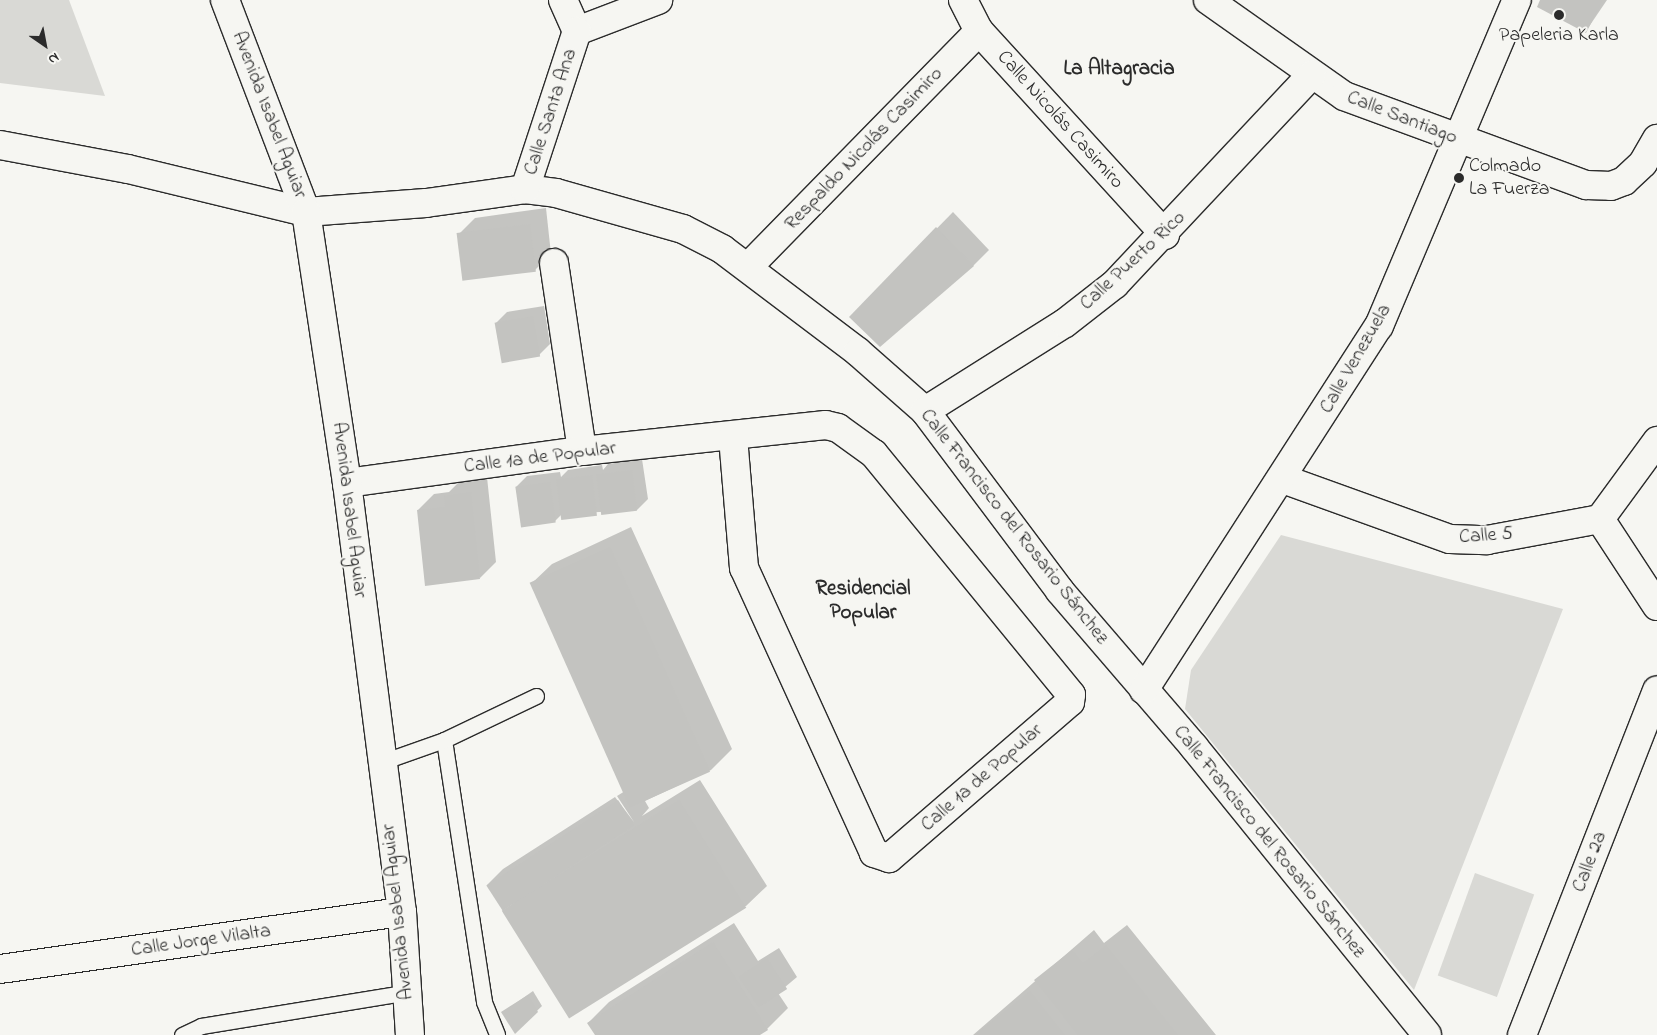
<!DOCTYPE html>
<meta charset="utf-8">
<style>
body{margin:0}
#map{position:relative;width:1657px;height:1035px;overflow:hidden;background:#f6f6f2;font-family:"Indie Flower",sans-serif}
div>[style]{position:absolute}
.green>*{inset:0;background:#d9d9d5;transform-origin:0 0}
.shadow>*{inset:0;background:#0003}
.building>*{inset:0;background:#c3c3c0;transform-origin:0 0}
.roads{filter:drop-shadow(1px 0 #2b2b2b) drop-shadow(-1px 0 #2b2b2b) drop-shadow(0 1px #2b2b2b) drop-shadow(0 -1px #2b2b2b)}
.service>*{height:15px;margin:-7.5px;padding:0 7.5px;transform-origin:7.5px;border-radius:7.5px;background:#f6f6f2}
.minor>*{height:28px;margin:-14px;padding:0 14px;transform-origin:14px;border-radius:14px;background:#f6f6f2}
.secondary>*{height:28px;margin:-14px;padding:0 14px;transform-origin:14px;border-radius:14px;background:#f6f6f2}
.dots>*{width:14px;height:14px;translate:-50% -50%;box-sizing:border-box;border:2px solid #f6f6f2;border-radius:50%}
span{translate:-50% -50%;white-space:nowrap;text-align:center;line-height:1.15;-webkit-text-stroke:4px #f6f6f2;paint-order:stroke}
.poi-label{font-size:20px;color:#2b2b2b}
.left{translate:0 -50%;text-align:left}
.street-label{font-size:20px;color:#2b2b2b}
.neighbourhood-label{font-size:21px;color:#2b2b2b;font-weight:700}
.north{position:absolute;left:20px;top:20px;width:50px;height:50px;-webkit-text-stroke:4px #f6f6f2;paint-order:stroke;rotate:147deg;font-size:14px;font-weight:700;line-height:20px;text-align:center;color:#2b2b2b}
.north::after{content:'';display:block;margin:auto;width:18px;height:22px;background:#2b2b2b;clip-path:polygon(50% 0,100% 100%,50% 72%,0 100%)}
</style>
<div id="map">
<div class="green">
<i style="clip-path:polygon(0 0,69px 0,105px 96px,0 83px)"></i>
<i style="clip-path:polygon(1281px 535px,1563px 609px,1414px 990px,1185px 709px,1191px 670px)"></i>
<i style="left:1475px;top:873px;width:63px;height:109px;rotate:20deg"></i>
</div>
<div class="shadow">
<i style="clip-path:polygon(1541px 0,1607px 0,1586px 31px)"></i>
<i style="clip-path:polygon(546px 208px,551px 254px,535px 270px,459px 234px,475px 218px)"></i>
<i style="clip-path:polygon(953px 212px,989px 250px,973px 266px,850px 317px)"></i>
<i style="clip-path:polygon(544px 306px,550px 344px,539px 355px,496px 323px,507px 312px)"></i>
<i style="clip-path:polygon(642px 459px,648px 499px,637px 510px,562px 514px,555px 521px,516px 487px,527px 476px,560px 472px,561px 477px,568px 470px,602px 465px,603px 470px,608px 464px)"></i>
<i style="clip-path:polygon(487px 477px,496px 562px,480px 578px,418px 510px,434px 494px,449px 492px,461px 480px)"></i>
<i style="clip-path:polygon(631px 527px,732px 749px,711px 770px,645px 801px,649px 808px,642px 816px,700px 780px,767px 886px,746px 906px,504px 912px,517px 900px,487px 885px,503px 869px,615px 797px,634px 822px,617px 796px,625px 791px,531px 584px,552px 564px)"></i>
<i style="clip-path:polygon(734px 923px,758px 961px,779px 948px,797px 977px,778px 993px,788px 1008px,767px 1029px,758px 1035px,596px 1035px,588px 1023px,609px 1002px)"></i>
<i style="clip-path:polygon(1127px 925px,1216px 1035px,973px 1035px,1094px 930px,1104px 943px)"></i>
<i style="clip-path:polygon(533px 991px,542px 1006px,515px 1032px,503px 1012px)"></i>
</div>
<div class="building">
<i style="clip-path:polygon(1540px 0,1603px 0,1586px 33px,1537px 7px)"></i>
<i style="left:530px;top:224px;width:48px;height:74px;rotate:83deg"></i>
<i style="clip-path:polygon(936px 227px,974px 266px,880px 347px,849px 317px)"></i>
<i style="left:533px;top:316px;width:41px;height:39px;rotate:80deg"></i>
<i style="left:632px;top:470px;width:41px;height:36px;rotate:83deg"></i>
<i style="left:592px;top:475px;width:41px;height:36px;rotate:83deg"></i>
<i style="left:550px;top:482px;width:41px;height:35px;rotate:82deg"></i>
<i style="clip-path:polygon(471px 492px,480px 579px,425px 586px,417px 510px,445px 507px,444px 496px)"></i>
<i style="left:610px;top:547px;width:246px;height:88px;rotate:66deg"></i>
<i style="left:618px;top:800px;width:30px;height:157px;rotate:57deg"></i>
<i style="left:679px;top:800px;width:127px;height:209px;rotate:58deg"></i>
<i style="clip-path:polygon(713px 942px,768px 1030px,760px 1035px,595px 1035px,587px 1023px)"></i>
<i style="clip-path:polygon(1106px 945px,1178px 1035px,1078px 1035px,1034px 980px,1072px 950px,1083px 963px)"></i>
<i style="left:767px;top:958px;width:37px;height:34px;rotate:57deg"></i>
<i style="clip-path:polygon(1030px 991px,1065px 1035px,975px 1035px)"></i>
<i style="clip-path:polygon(528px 995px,538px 1012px,515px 1034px,501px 1012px)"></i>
</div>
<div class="roads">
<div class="service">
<i style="left:444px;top:740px;width:265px;rotate:81.3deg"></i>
<i style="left:484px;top:1002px;width:35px;rotate:68deg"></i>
<i style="left:379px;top:763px;width:69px;rotate:-19.5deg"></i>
<i style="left:444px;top:740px;width:102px;rotate:-25.6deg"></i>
<i style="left:182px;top:1035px;width:21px;rotate:-25deg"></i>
<i style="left:201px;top:1026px;width:210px;rotate:-9.3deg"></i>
</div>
<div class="minor">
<i style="left:563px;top:0;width:34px;rotate:66deg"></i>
<i style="left:963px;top:0;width:35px;rotate:63deg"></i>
<i style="left:979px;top:31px;width:276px;rotate:47.6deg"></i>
<i style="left:1208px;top:0;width:166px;rotate:35.2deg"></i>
<i style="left:1344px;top:96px;width:258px;rotate:20.2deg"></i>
<i style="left:1586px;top:185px;width:25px;rotate:2deg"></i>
<i style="left:1611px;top:186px;width:14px;rotate:-21deg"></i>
<i style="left:1624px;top:181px;width:26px;rotate:-43deg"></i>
<i style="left:1643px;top:163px;width:28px;rotate:-60deg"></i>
<i style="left:577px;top:31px;width:87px;rotate:-20.9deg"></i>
<i style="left:0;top:145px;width:130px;rotate:10.6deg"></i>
<i style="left:128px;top:169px;width:183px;rotate:13.6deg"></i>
<i style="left:306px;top:212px;width:120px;rotate:-4.3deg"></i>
<i style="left:426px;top:203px;width:100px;rotate:-8deg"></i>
<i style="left:525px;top:189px;width:31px;rotate:7deg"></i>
<i style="left:556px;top:193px;width:132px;rotate:15.8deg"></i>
<i style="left:683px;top:229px;width:44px;rotate:27.1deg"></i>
<i style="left:722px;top:249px;width:171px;rotate:37.1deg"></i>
<i style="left:858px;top:352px;width:89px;rotate:41.4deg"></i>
<i style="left:925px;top:411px;width:225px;rotate:53.1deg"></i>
<i style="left:1060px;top:591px;width:206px;rotate:49.3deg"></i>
<i style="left:1194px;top:747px;width:370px;rotate:51deg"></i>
<i style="left:525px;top:189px;width:166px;rotate:-71.8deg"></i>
<i style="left:554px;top:263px;width:190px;rotate:81.5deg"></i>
<i style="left:749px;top:266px;width:329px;rotate:-45.6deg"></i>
<i style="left:925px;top:411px;width:165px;rotate:-32.2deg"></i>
<i style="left:1065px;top:323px;width:63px;rotate:-38deg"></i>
<i style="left:1115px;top:284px;width:287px;rotate:-46.8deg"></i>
<i style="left:1283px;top:479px;width:177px;rotate:19.8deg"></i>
<i style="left:1450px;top:539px;width:37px;rotate:2deg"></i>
<i style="left:1487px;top:540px;width:115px;rotate:-10.5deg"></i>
<i style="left:1600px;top:519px;width:97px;rotate:-53.8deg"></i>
<i style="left:347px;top:483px;width:237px;rotate:-7.8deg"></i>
<i style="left:582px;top:451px;width:245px;rotate:-6.1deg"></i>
<i style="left:826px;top:425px;width:12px;rotate:14deg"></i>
<i style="left:838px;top:428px;width:44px;rotate:35.8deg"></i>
<i style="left:874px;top:454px;width:311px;rotate:50.7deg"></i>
<i style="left:1071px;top:695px;width:7px;rotate:98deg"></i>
<i style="left:1070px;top:702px;width:239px;rotate:139.2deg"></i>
<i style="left:889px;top:858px;width:16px;rotate:-162deg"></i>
<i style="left:874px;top:853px;width:313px;rotate:-114.5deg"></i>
<i style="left:744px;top:568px;width:132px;rotate:-94.8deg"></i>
<i style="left:1600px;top:519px;width:104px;rotate:56.8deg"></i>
<i style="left:1144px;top:690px;width:433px;rotate:-57.2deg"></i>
<i style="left:1379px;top:326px;width:354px;rotate:-67.1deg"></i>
<i style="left:0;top:969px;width:406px;rotate:-8.1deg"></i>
<i style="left:1522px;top:1035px;width:370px;rotate:-68.6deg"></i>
</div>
<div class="secondary">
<i style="left:225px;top:0;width:227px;rotate:69.1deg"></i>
<i style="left:306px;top:212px;width:274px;rotate:81.4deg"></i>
<i style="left:347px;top:483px;width:433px;rotate:82.7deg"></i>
<i style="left:402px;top:912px;width:123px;rotate:86.3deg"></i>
</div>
</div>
<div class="dots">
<i style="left:1559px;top:15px;background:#2b2b2b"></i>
<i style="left:1459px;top:178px;background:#2b2b2b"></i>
</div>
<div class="poi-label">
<span style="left:1559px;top:35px">Papeleria Karla</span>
<span class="left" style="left:1469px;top:178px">Colmado<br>La Fuerza</span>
</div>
<div class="street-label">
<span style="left:551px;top:112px;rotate:-72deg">Calle Santa Ana</span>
<span style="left:269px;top:115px;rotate:69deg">Avenida Isabel Aguiar</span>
<span style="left:1402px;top:118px;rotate:21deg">Calle Santiago</span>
<span style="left:1060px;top:120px;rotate:48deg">Calle Nicolás Casimiro</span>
<span style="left:864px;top:149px;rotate:-46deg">Respaldo Nicolás Casimiro</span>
<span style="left:1133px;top:261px;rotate:-43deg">Calle Puerto Rico</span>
<span style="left:1356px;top:359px;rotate:-60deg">Calle Venezuela</span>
<span style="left:540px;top:458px;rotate:-7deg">Calle 1a de Popular</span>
<span style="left:349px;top:510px;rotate:83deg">Avenida Isabel Aguiar</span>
<span style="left:1014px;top:527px;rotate:52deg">Calle Francisco del Rosario Sánchez</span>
<span style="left:1486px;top:536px;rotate:-4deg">Calle 5</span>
<span style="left:982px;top:778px;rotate:-41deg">Calle 1a de Popular</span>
<span style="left:1269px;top:842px;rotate:51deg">Calle Francisco del Rosario Sánchez</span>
<span style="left:1590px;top:862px;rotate:-69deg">Calle 2a</span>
<span style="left:398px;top:912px;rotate:-96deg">Avenida Isabel Aguiar</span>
<span style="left:201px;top:941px;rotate:-8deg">Calle Jorge Vilalta</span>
</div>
<div class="neighbourhood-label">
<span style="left:1119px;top:69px">La Altagracia</span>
<span style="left:863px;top:601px">Residencial<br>Popular</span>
</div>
<div class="north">N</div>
</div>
